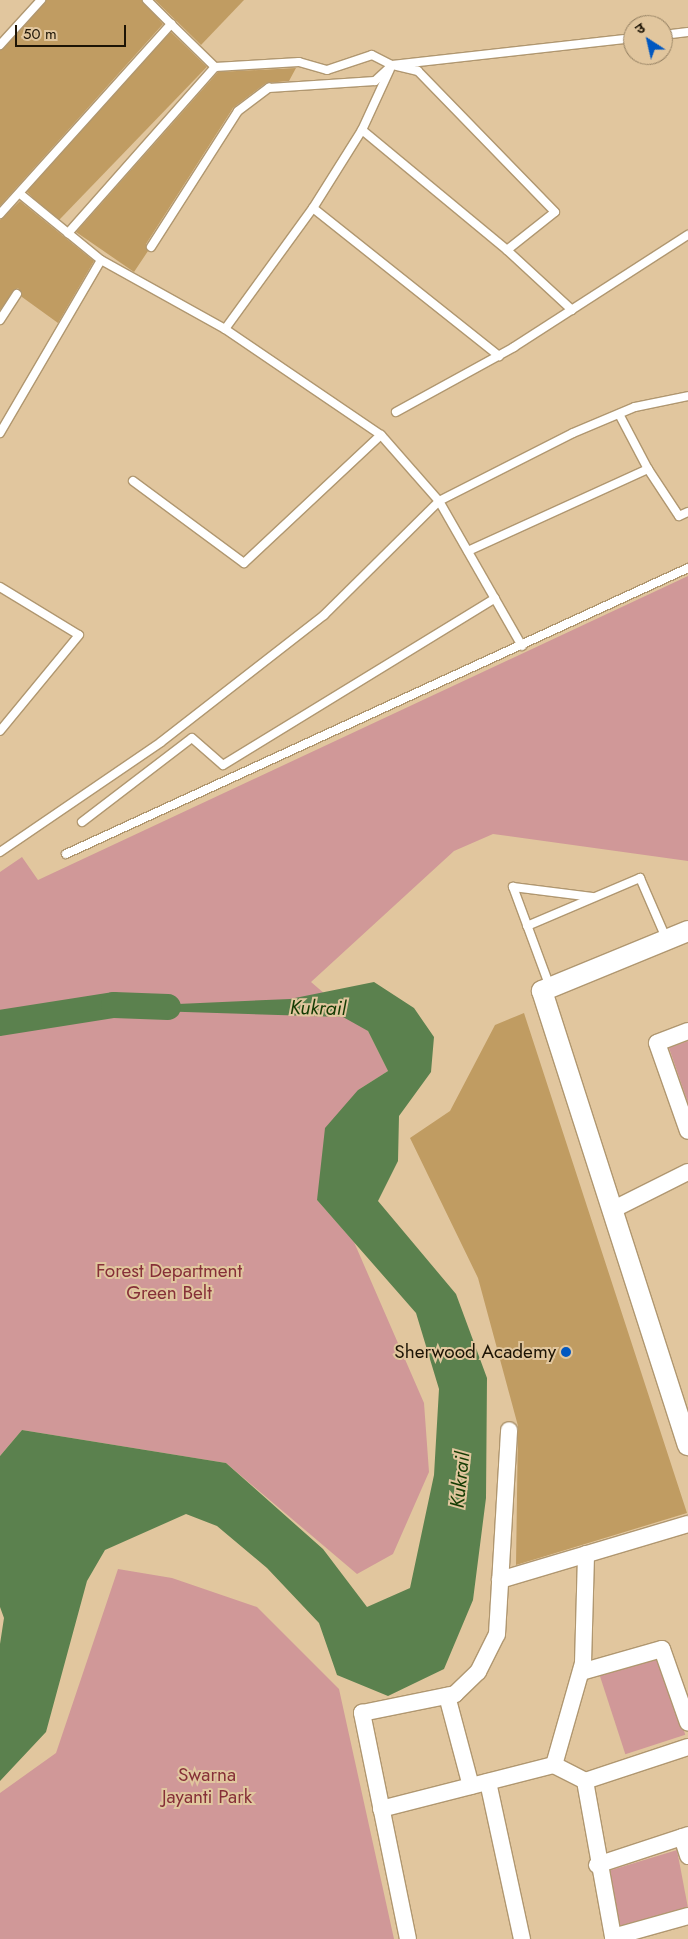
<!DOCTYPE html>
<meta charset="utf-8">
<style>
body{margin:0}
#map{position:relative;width:688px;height:1939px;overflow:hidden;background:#e1c69e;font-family:Jost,"Noto Sans Devanagari",sans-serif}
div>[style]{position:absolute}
.green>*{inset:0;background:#d09898;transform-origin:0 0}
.water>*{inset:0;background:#5b814e}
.river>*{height:26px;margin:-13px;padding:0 13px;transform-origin:13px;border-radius:13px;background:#5b814e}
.building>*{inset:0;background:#c09c62;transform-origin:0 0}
.roads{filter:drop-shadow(1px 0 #b09770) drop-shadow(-1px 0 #b09770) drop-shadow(0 1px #b09770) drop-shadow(0 -1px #b09770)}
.service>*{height:8px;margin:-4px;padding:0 4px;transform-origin:4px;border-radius:4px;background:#fff}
.minor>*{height:16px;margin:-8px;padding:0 8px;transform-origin:8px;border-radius:8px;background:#fff}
.tertiary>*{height:20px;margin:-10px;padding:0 10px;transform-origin:10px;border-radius:10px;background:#fff}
.dots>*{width:14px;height:14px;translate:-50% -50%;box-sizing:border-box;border:2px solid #e1c69e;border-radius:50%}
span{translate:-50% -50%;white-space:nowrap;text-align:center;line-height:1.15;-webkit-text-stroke:4px #e1c69e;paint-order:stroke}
.park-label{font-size:19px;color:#863038}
.poi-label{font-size:19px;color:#1d1405}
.right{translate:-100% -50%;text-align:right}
.water-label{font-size:20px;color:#143b03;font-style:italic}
.north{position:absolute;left:623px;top:15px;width:50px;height:50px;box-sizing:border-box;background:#e1c69e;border:1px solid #937f61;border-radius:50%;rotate:325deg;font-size:14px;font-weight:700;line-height:20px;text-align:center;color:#1d1405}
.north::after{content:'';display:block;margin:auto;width:18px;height:22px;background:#0057c0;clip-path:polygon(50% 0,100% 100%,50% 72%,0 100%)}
.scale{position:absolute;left:15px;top:25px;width:111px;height:22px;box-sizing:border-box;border:2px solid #1d1405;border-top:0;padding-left:6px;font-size:15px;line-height:18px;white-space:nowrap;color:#1d1405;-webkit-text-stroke:4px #e1c69e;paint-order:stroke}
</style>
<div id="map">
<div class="green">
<i style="clip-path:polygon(688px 576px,688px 861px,493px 834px,454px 851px,311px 982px,368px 1031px,388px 1071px,358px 1090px,317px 1200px,354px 1242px,424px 1403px,429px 1472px,393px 1554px,357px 1574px,226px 1463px,22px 1430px,0 1456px,0 872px,22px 857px,38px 880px)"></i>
<i style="clip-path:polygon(688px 1041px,688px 1103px,669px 1048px)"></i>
<i style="clip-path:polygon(118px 1569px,172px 1578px,257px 1607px,339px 1689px,394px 1939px,0 1939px,0 1793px,56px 1753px)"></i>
<i style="left:659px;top:1654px;width:85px;height:63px;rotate:72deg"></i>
<i style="clip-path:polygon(677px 1850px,688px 1908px,621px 1929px,608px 1871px)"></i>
</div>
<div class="water">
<i style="clip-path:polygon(374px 982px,414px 1008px,434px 1037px,431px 1072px,399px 1116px,398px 1161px,378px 1201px,456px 1294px,487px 1378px,486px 1498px,473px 1600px,444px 1669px,388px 1696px,337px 1675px,319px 1623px,267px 1568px,217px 1526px,186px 1514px,105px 1550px,87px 1581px,46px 1732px,0 1781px,0 1644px,4px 1618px,0 1607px,0 1456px,22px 1430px,226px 1463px,323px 1549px,367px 1607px,410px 1588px,434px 1475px,439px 1389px,416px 1313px,317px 1200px,325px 1128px,358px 1090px,388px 1071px,368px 1031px,343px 1017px,154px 1011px,133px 1006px,290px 999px)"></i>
</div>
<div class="river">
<i style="left:0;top:1023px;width:115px;rotate:-9deg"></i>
<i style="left:114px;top:1005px;width:54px;rotate:2.1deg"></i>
</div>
<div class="building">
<i style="clip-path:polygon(46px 0,142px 0,163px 24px,0 206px,0 50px)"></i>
<i style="clip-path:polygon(155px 0,244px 0,201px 45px)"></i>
<i style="left:171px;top:32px;width:50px;height:215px;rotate:44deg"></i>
<i style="clip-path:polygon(296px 68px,289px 81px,266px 83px,233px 108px,146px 244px,148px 251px,134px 272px,76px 232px,218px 72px)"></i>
<i style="clip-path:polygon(20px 201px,94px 261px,58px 323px,22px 297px,18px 288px,0 310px,0 220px)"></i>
<i style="clip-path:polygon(524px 1013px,687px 1513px,516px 1565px,518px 1426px,478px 1278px,410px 1138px,450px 1111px,495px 1025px)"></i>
</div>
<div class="roads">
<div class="service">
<i style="left:147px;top:0;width:34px;rotate:45deg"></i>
<i style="left:663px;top:35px;width:25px;rotate:-7deg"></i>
<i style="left:0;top:45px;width:61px;rotate:-47.7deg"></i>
<i style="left:215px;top:67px;width:84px;rotate:-3.4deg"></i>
<i style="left:299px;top:62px;width:29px;rotate:16deg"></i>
<i style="left:327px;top:70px;width:47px;rotate:-18.4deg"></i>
<i style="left:372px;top:55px;width:22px;rotate:27deg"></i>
<i style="left:362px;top:130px;width:67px;rotate:-65.3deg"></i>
<i style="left:313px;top:208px;width:92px;rotate:-57.9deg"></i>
<i style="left:362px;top:130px;width:188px;rotate:39.6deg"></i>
<i style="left:0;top:214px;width:256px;rotate:-48deg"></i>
<i style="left:171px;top:24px;width:62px;rotate:44.3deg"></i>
<i style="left:215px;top:67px;width:222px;rotate:131.5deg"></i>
<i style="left:68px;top:233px;width:63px;rotate:-140.8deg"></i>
<i style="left:151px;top:247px;width:161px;rotate:-57.4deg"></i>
<i style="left:238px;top:111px;width:39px;rotate:-37deg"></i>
<i style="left:269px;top:88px;width:106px;rotate:-3.8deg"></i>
<i style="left:375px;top:81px;width:23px;rotate:-43deg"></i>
<i style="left:101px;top:260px;width:142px;rotate:29.1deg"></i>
<i style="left:225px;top:329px;width:189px;rotate:34.2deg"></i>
<i style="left:381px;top:435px;width:88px;rotate:48.7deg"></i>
<i style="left:439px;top:501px;width:167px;rotate:60.2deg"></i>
<i style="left:572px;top:310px;width:88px;rotate:-137.3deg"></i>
<i style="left:507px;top:250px;width:61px;rotate:-38.4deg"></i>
<i style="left:555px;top:212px;width:197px;rotate:-134.2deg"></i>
<i style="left:418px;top:71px;width:27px;rotate:-167deg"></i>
<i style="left:392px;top:65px;width:243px;rotate:-6.4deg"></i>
<i style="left:0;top:320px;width:31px;rotate:-57deg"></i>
<i style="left:225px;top:329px;width:150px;rotate:-54deg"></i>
<i style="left:313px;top:208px;width:238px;rotate:38.5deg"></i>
<i style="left:396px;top:412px;width:135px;rotate:-28.8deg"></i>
<i style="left:514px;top:347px;width:207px;rotate:-32.8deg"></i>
<i style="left:0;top:433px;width:200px;rotate:-59.7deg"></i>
<i style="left:101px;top:260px;width:43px;rotate:-140.7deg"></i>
<i style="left:648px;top:469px;width:56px;rotate:56.6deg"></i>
<i style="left:679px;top:516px;width:10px;rotate:-24deg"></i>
<i style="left:133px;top:481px;width:138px;rotate:36.5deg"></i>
<i style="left:244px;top:563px;width:187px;rotate:-43.1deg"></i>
<i style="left:468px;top:551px;width:198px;rotate:-24.5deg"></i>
<i style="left:648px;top:469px;width:62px;rotate:-117.8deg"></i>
<i style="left:0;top:587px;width:92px;rotate:31.3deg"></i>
<i style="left:79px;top:635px;width:124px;rotate:129.5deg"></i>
<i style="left:82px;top:822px;width:138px;rotate:-37.4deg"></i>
<i style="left:192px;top:738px;width:41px;rotate:41.1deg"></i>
<i style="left:223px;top:765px;width:319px;rotate:-31.5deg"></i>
<i style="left:0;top:852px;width:195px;rotate:-34.3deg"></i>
<i style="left:161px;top:742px;width:207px;rotate:-37.9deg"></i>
<i style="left:324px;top:615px;width:162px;rotate:-44.7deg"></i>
<i style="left:439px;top:501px;width:150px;rotate:-26.9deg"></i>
<i style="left:573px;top:433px;width:67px;rotate:-22.8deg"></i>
<i style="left:635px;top:407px;width:54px;rotate:-11.7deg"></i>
<i style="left:66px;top:854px;width:685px;rotate:-24.69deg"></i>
<i style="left:527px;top:926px;width:123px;rotate:-23deg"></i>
<i style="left:640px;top:878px;width:65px;rotate:66.6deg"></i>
<i style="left:550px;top:987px;width:107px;rotate:-110.3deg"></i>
<i style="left:513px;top:887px;width:80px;rotate:7.2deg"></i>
</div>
<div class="minor">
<i style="left:688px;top:1031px;width:33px;rotate:159deg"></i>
<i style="left:657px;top:1043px;width:93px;rotate:70.6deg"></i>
<i style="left:612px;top:1210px;width:85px;rotate:-26.6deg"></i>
<i style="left:500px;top:1580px;width:196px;rotate:-16.6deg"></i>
<i style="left:581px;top:1672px;width:84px;rotate:-15.9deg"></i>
<i style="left:662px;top:1649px;width:78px;rotate:70.6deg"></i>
<i style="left:447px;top:1696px;width:93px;rotate:75.1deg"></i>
<i style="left:554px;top:1765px;width:106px;rotate:-74.1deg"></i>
<i style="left:583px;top:1663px;width:109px;rotate:-88.4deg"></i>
<i style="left:585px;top:1781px;width:158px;rotate:79.8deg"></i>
<i style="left:613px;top:1937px;width:78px;rotate:-15.6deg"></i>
<i style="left:488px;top:1782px;width:161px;rotate:77.8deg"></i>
<i style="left:381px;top:1809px;width:179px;rotate:-14.3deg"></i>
<i style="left:554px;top:1765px;width:35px;rotate:27deg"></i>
<i style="left:585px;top:1781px;width:108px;rotate:-18.3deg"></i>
<i style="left:682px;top:1837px;width:20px;rotate:72deg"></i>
<i style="left:597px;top:1865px;width:96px;rotate:-18.2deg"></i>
<i style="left:408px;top:1939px;width:231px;rotate:-101.5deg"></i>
<i style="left:362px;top:1713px;width:95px;rotate:-11.5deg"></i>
<i style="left:455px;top:1694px;width:32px;rotate:-44deg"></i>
<i style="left:478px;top:1672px;width:42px;rotate:-63.4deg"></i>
<i style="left:497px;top:1634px;width:204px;rotate:-86.6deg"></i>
</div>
<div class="tertiary">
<i style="left:688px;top:931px;width:158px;rotate:157.7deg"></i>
<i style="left:542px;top:991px;width:477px;rotate:72.2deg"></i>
</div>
</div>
<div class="dots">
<i style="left:566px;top:1352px;background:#0057c0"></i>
</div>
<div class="park-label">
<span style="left:169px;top:1282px">Forest Department<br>Green Belt</span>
<span style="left:207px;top:1786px">Swarna<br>Jayanti Park</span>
</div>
<div class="poi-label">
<span class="right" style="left:556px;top:1352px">Sherwood Academy</span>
</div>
<div class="water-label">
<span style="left:318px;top:1008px;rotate:1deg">Kukrail</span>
<span style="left:460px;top:1480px;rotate:-84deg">Kukrail</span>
</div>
<div class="north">उ</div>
<div class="scale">50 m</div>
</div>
